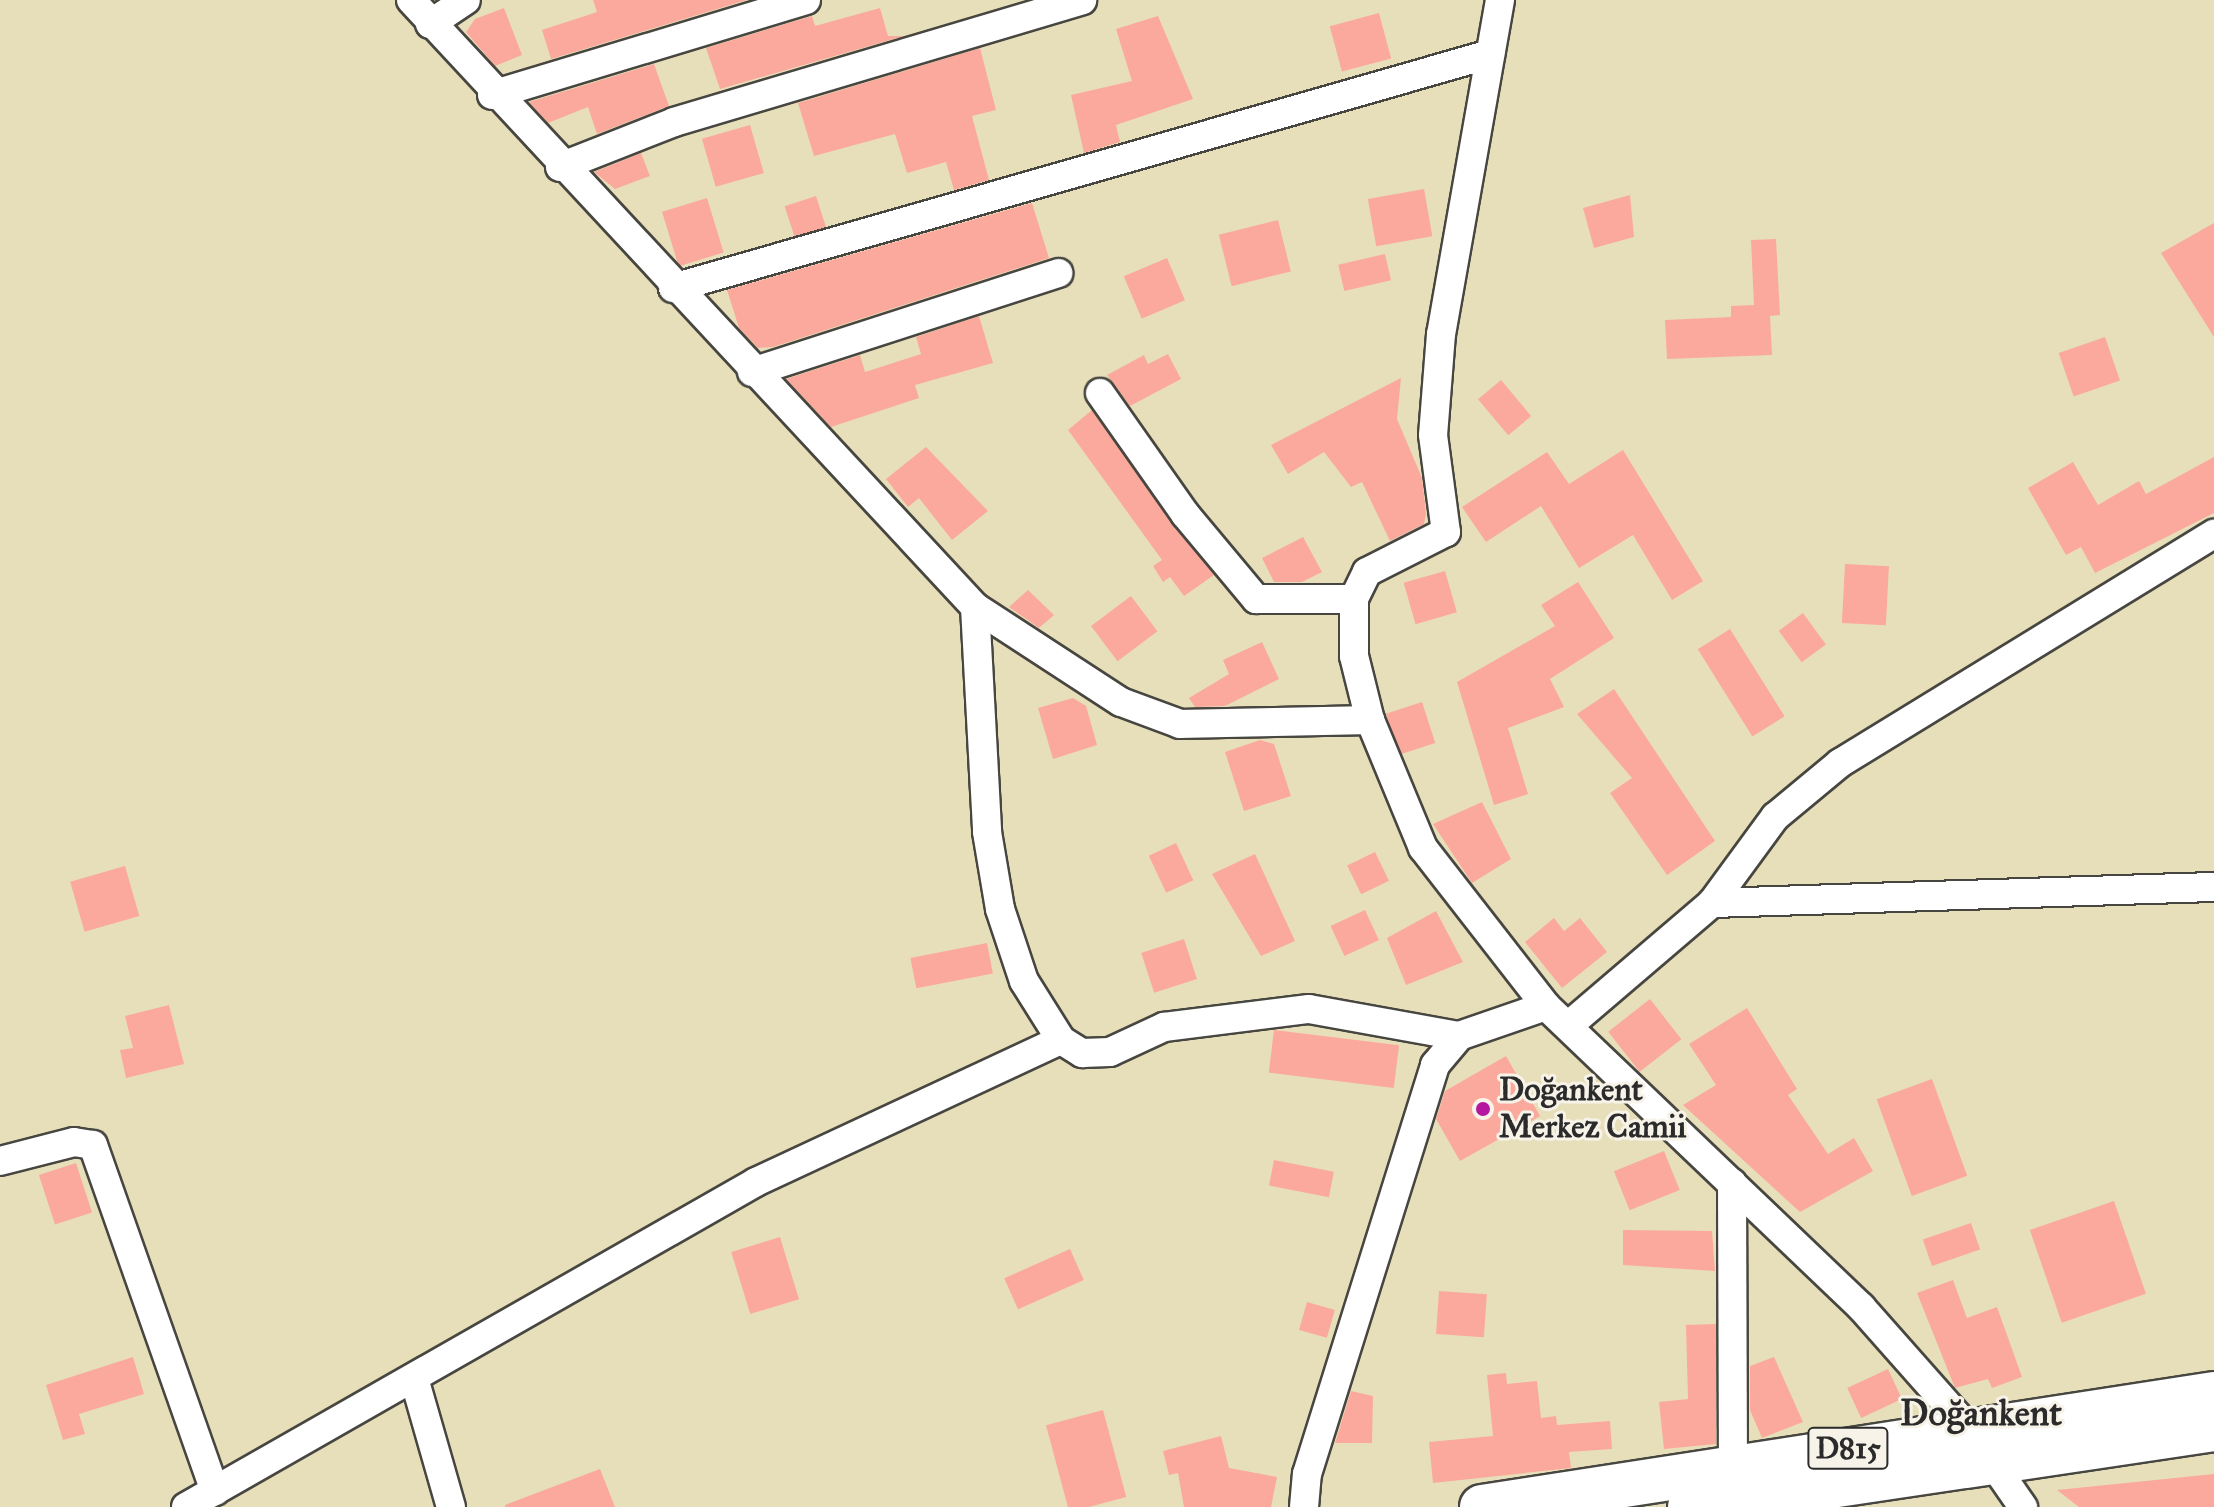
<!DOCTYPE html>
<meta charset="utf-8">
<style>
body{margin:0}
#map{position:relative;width:2214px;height:1507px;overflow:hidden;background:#e7dfba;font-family:"IM FELL Great Primer",serif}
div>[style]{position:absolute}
.building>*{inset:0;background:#fba99c;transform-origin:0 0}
.roads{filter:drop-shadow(2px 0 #474640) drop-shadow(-2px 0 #474640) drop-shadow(0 2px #474640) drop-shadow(0 -2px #474640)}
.minor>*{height:28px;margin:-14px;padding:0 14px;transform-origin:14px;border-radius:14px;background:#fff}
.primary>*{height:44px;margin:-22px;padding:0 22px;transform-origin:22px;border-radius:22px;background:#fff}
.dots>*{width:22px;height:22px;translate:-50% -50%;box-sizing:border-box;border:4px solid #f7f3e8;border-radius:50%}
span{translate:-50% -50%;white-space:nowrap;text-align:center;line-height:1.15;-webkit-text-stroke:6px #f7f3e8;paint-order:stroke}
.shield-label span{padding:2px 6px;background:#f7f3e8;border:2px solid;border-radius:6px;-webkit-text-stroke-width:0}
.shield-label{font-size:30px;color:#2b2b2b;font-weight:700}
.poi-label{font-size:32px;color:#2b2b2b;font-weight:700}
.left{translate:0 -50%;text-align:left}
.quarter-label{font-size:36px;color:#2b2b2b;font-weight:700}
</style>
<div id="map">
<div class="building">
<i style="clip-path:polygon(593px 0,747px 0,551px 59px,542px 30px,597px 12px)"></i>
<i style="clip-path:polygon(504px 8px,522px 55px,495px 66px,466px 32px,475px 19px)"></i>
<i style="clip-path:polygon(880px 8px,888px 36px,904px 36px,720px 89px,706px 48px,812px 16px,815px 26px)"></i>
<i style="left:1379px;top:13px;width:47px;height:51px;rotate:75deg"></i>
<i style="clip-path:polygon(1158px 16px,1193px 99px,1116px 125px,1120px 142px,1084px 153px,1071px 95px,1132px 81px,1116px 29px)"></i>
<i style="clip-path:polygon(980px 48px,996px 110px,972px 116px,989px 180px,954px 190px,946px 162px,907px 173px,895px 134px,814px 156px,798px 103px)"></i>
<i style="clip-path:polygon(654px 64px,669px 106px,597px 134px,588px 107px,548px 123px,529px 102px)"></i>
<i style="left:750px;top:125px;width:50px;height:50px;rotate:74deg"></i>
<i style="clip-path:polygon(641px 153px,650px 176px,615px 189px,594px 172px)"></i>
<i style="left:1424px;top:189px;width:48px;height:57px;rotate:80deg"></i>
<i style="clip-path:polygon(1630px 195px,1634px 237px,1594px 248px,1583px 208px)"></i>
<i style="left:816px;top:196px;width:33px;height:33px;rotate:72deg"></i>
<i style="left:707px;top:198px;width:57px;height:47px;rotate:73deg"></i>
<i style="clip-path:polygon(1032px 203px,1049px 258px,773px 347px,758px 348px,739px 328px,727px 290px)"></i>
<i style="left:1278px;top:220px;width:53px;height:61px;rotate:76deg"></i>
<i style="clip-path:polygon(2214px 223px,2214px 337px,2161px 253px)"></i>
<i style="clip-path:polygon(1776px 239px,1780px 315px,1770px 316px,1772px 355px,1667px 359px,1665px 320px,1731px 317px,1731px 306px,1754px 305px,1751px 240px)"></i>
<i style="left:1385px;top:254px;width:27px;height:48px;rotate:77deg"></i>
<i style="left:1167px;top:258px;width:46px;height:47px;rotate:67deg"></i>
<i style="clip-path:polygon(979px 316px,993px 363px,915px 385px,919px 398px,831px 427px,786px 379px,860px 355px,865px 372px,921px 354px,916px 337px)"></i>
<i style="left:2105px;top:337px;width:46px;height:49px;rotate:71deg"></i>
<i style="clip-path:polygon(1168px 354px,1181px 379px,1130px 406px,1107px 375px,1144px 355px,1148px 364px)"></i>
<i style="clip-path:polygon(1401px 378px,1397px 419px,1422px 478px,1426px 513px,1424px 524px,1390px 541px,1362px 482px,1351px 487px,1324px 452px,1288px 474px,1271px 445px)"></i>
<i style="left:1501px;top:380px;width:47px;height:30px;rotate:50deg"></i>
<i style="clip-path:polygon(1092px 410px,1214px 575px,1184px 596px,1170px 577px,1163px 582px,1153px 566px,1162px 560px,1068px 430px)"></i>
<i style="clip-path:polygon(926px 447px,988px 511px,952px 540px,919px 498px,908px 507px,886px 479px)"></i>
<i style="clip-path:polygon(1623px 450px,1703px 581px,1672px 600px,1633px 535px,1579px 568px,1541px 506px,1486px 542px,1462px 507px,1547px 452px,1569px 484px)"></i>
<i style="clip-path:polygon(2214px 457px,2214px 513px,2095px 573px,2081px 547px,2066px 555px,2028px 488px,2073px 462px,2098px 505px,2139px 481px,2146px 494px)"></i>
<i style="clip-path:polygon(1303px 537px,1322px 572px,1302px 582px,1274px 582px,1262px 558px)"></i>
<i style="left:1845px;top:564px;width:44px;height:59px;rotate:3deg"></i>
<i style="left:1445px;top:571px;width:43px;height:43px;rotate:74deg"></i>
<i style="clip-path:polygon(1578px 582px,1614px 638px,1550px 679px,1564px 707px,1508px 728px,1528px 794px,1494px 805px,1457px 682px,1555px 626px,1541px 605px)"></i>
<i style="clip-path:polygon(1028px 590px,1054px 615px,1039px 628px,1009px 607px)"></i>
<i style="left:1131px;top:596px;width:44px;height:50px;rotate:53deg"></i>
<i style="left:1803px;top:613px;width:39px;height:30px;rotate:54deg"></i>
<i style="left:1730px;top:629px;width:103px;height:38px;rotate:58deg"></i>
<i style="clip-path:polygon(1262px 642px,1279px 679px,1225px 706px,1195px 707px,1189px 698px,1229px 674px,1223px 660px)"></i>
<i style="clip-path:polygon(1614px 689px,1715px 841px,1667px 875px,1610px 793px,1632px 778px,1577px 714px)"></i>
<i style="clip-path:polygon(1073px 698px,1086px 706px,1097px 745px,1053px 759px,1038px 708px)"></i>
<i style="left:1422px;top:702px;width:43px;height:38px;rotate:72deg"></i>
<i style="clip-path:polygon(1260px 740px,1274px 744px,1291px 796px,1244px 811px,1225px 752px)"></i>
<i style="clip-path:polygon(1482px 802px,1511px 859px,1472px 883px,1433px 824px)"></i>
<i style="left:1176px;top:843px;width:41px;height:30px;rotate:65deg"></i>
<i style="left:1375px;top:852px;width:32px;height:31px;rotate:64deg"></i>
<i style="clip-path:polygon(1255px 854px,1295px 941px,1261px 956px,1212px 874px)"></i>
<i style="left:125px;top:866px;width:52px;height:57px;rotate:74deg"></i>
<i style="left:1365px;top:910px;width:33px;height:38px;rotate:65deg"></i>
<i style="clip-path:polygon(1436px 911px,1463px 962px,1406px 985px,1387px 938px)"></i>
<i style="clip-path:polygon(1554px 918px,1564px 931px,1580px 918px,1607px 952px,1562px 988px,1525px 942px)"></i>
<i style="left:1184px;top:939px;width:42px;height:45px;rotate:72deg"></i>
<i style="left:987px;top:943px;width:31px;height:78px;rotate:79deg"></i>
<i style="left:1650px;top:999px;width:51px;height:53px;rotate:52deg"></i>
<i style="clip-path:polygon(169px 1005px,184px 1064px,126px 1078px,120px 1050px,133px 1048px,125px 1016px)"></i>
<i style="clip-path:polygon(1747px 1008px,1797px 1089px,1788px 1095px,1828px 1154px,1854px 1138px,1873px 1171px,1800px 1212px,1683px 1105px,1716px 1085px,1689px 1044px)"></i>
<i style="left:1274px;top:1030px;width:126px;height:43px;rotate:7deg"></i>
<i style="clip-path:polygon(1506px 1056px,1540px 1116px,1460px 1161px,1436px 1119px,1445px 1091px)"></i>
<i style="left:1932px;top:1079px;width:103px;height:59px;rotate:70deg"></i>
<i style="left:1664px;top:1151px;width:42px;height:54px;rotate:68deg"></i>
<i style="left:1274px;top:1160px;width:61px;height:26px;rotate:11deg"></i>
<i style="left:76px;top:1163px;width:52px;height:39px;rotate:72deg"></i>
<i style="left:2114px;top:1201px;width:98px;height:89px;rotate:71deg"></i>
<i style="left:1971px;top:1223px;width:28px;height:51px;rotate:71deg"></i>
<i style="clip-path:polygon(1623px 1230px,1712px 1231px,1715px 1271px,1623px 1265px)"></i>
<i style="left:780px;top:1237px;width:65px;height:51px;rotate:73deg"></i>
<i style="left:1070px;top:1249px;width:34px;height:72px;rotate:66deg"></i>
<i style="clip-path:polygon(1953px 1280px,1967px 1318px,1997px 1307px,2022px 1377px,1992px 1388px,1988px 1379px,1955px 1388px,1917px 1293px)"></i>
<i style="left:1439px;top:1291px;width:48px;height:43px;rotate:4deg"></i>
<i style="left:1307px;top:1302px;width:29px;height:29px;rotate:16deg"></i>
<i style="clip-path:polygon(1716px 1324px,1716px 1444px,1664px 1449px,1659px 1402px,1688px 1399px,1686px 1325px)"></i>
<i style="clip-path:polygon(133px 1357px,144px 1394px,79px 1414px,85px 1434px,63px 1440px,46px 1385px)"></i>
<i style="clip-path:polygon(1774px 1357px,1803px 1422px,1762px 1438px,1750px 1410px,1750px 1366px)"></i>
<i style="left:1888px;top:1369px;width:33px;height:45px;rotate:65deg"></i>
<i style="clip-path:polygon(1506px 1373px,1507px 1384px,1537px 1381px,1541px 1418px,1556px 1416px,1557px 1425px,1610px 1421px,1612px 1449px,1569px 1452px,1571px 1468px,1433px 1483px,1429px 1442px,1493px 1436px,1487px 1375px)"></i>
<i style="clip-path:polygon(1351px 1391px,1373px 1396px,1372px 1443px,1335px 1443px)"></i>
<i style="left:1103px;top:1410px;width:90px;height:59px;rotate:75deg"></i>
<i style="clip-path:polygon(1221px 1436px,1229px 1468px,1277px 1477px,1271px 1507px,1184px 1507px,1178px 1473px,1169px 1475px,1163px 1451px)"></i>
<i style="clip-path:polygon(600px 1469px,615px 1507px,505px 1507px,505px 1505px)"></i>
<i style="clip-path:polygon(2214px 1474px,2214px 1507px,2079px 1507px,2057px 1490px)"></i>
</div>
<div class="roads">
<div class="minor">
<i style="left:411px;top:0;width:829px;rotate:47.1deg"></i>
<i style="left:975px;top:607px;width:174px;rotate:33.1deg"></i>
<i style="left:1121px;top:702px;width:63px;rotate:20.4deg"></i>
<i style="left:1180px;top:724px;width:190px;rotate:-1.2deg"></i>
<i style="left:1500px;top:0;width:339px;rotate:100deg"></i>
<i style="left:1441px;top:334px;width:101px;rotate:94.5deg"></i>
<i style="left:1433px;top:435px;width:98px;rotate:82.4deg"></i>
<i style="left:1446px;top:532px;width:89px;rotate:153.1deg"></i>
<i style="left:1367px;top:572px;width:30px;rotate:116deg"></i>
<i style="left:1354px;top:599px;width:57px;rotate:90deg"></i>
<i style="left:1354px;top:656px;width:66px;rotate:76deg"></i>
<i style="left:1370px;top:720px;width:139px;rotate:67.5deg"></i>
<i style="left:1423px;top:848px;width:200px;rotate:52.1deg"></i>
<i style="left:1546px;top:1006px;width:436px;rotate:43.7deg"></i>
<i style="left:1861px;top:1307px;width:163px;rotate:48.5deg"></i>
<i style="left:1969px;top:1429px;width:95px;rotate:55.3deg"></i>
<i style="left:430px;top:24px;width:43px;rotate:-33.7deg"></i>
<i style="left:492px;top:95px;width:328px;rotate:-16.8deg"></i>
<i style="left:560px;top:167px;width:123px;rotate:-21.5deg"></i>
<i style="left:674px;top:122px;width:426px;rotate:-16.6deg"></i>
<i style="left:673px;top:288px;width:850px;rotate:-15.98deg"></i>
<i style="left:752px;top:372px;width:322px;rotate:-17.9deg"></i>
<i style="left:1100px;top:393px;width:148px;rotate:54.9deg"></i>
<i style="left:1185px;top:514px;width:111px;rotate:50.1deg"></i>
<i style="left:1256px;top:599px;width:98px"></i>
<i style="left:975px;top:607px;width:225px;rotate:86.9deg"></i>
<i style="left:987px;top:832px;width:78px;rotate:80.4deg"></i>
<i style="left:1000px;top:909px;width:76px;rotate:71.6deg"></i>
<i style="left:1024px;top:981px;width:70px;rotate:57.9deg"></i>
<i style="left:1061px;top:1040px;width:25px;rotate:32deg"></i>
<i style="left:1082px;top:1053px;width:28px;rotate:-2deg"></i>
<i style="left:1110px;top:1052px;width:60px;rotate:-24.8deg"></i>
<i style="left:1164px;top:1027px;width:146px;rotate:-7.1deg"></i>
<i style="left:1309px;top:1009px;width:152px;rotate:10.2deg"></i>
<i style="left:1712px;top:903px;width:502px;rotate:-1.83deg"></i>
<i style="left:1568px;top:1026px;width:189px;rotate:-40.5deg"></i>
<i style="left:1712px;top:903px;width:107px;rotate:-53.8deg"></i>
<i style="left:1775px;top:817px;width:85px;rotate:-39.7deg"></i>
<i style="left:1840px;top:763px;width:439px;rotate:-31.5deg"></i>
<i style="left:0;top:1161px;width:76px;rotate:-14.4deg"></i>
<i style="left:74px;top:1142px;width:19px;rotate:9deg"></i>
<i style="left:93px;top:1145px;width:367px;rotate:70.6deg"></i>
<i style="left:1732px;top:1183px;width:282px;rotate:89.8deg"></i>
<i style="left:414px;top:1378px;width:134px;rotate:74deg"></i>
<i style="left:186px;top:1507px;width:656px;rotate:-29.69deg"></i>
<i style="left:756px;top:1182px;width:336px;rotate:-25deg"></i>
<i style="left:1304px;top:1507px;width:33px;rotate:-85deg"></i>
<i style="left:1307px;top:1474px;width:429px;rotate:-72.6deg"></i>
<i style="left:1435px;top:1065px;width:38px;rotate:-50deg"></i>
<i style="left:1459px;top:1036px;width:92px;rotate:-19deg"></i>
</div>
<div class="primary">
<i style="left:1482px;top:1507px;width:741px;rotate:-8.78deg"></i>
<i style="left:1690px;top:1507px;width:530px;rotate:-8.47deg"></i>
</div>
</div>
<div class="dots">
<i style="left:1483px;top:1109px;background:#b5179e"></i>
</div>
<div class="shield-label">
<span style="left:1848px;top:1448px">D815</span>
</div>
<div class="poi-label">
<span class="left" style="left:1499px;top:1109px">Doğankent<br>Merkez Camii</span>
</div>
<div class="quarter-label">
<span style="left:1981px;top:1414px">Doğankent</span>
</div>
</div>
